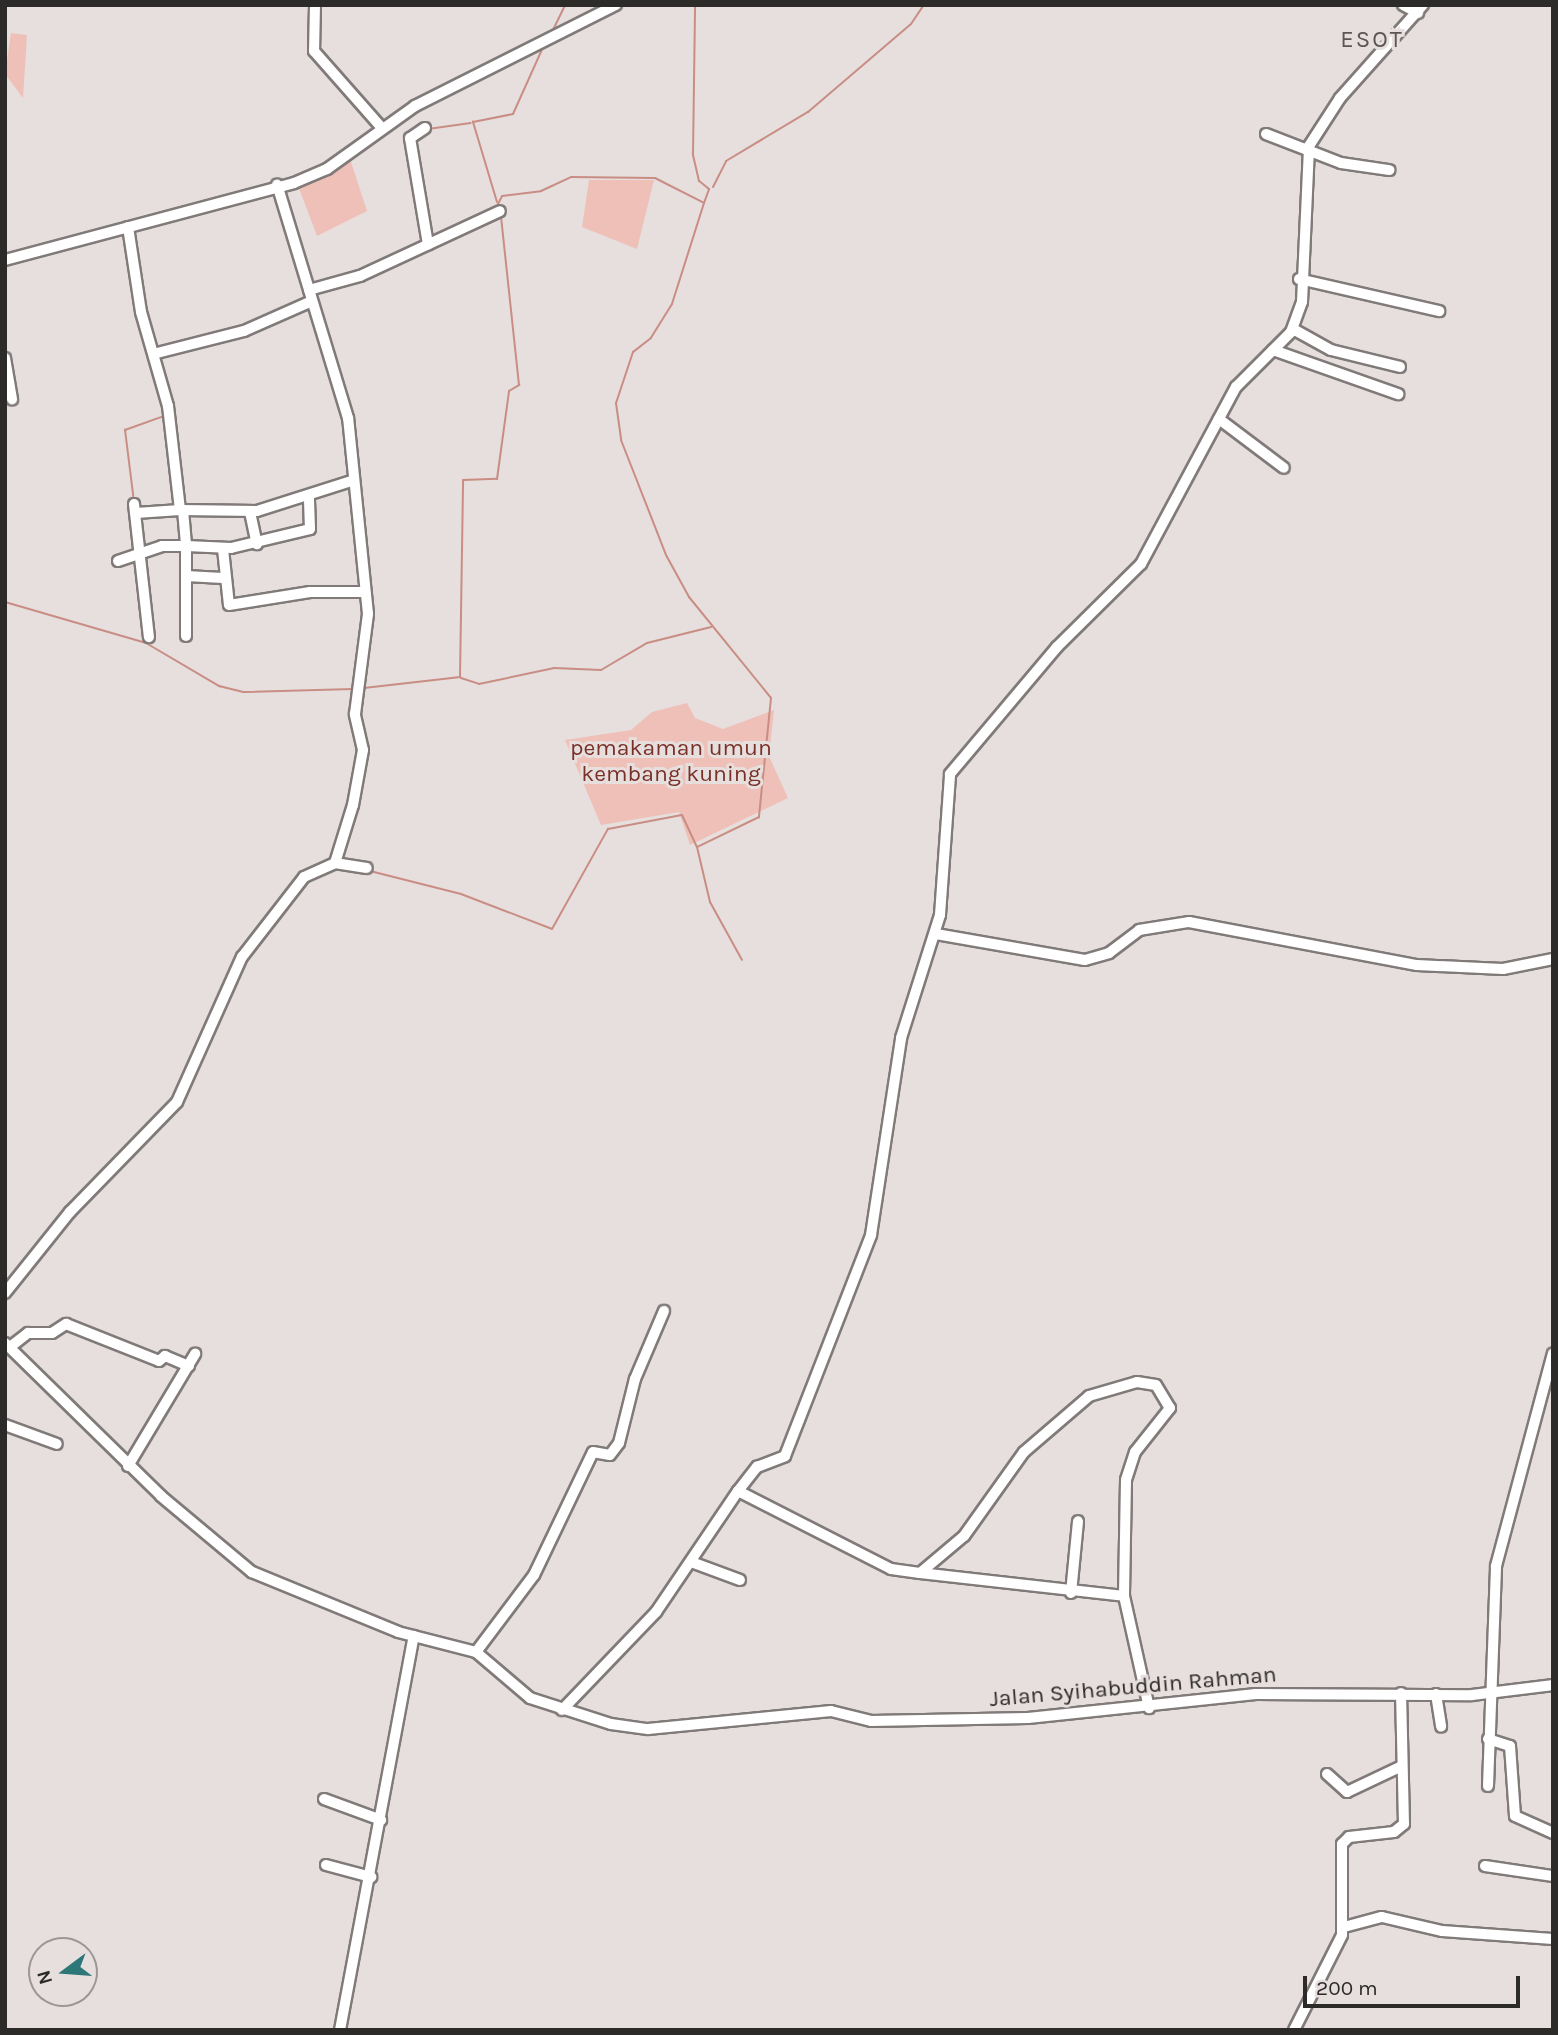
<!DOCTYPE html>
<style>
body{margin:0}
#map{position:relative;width:1558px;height:2035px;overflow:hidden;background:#e6dfde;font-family:Karla,sans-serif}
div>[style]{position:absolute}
.green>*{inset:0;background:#eec0b8}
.stream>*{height:2px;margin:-1px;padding:0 1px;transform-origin:1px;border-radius:1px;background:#c98d84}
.roads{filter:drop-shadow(2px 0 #807a79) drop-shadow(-2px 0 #807a79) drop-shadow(0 2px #807a79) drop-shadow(0 -2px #807a79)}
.minor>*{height:10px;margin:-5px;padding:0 5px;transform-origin:5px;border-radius:5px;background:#fff}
span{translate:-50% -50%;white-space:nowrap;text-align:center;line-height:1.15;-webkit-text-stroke:6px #e6dfde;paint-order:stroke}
.park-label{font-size:23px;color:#793027}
.street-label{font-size:23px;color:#2d2a2a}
.neighbourhood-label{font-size:24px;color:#5b5555;letter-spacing:2px}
.frame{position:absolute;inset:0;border:7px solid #2d2a2a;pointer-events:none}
.north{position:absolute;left:28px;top:1937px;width:70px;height:70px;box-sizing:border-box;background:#e6dfde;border:2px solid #9c9796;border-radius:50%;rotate:254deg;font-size:19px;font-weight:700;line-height:28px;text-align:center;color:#2d2a2a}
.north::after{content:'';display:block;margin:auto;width:24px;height:32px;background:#2d7779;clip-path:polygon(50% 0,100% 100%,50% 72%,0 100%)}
.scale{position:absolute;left:1303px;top:1976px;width:217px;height:32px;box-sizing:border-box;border:4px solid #2d2a2a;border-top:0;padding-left:9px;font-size:21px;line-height:24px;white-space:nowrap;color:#2d2a2a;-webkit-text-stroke:5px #e6dfde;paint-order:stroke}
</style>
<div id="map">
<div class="green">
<i style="clip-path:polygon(11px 33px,27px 35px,23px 98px,5px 74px)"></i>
<i style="clip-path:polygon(350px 159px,367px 211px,317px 236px,297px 183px)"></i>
<i style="clip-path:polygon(589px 180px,654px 180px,637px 249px,582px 227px)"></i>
<i style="clip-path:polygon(687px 703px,695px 718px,723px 729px,774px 710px,769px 756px,788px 798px,690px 845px,679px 812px,601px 825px,565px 740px,631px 730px,652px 712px)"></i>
</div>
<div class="stream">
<i style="left:552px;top:32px;width:30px;rotate:-64deg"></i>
<i style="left:428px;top:129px;width:43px;rotate:-7.9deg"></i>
<i style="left:408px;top:135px;width:9px;rotate:-41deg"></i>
<i style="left:359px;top:140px;width:22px;rotate:-39deg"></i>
<i style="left:713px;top:187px;width:29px;rotate:-63deg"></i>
<i style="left:726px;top:161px;width:96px;rotate:-30.9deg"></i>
<i style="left:808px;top:112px;width:135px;rotate:-40.5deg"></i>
<i style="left:911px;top:24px;width:23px;rotate:-56deg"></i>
<i style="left:497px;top:202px;width:84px;rotate:-106.7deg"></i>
<i style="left:473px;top:122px;width:41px;rotate:-11.3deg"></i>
<i style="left:513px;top:114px;width:76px;rotate:-65.8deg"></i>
<i style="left:704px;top:203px;width:106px;rotate:107.6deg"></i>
<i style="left:672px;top:304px;width:40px;rotate:122deg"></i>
<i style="left:651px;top:338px;width:23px;rotate:142deg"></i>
<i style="left:633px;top:352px;width:54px;rotate:108.4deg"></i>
<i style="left:616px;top:403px;width:37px;rotate:82deg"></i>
<i style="left:621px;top:440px;width:123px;rotate:68.6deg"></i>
<i style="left:666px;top:555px;width:48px;rotate:61.3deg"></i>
<i style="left:689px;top:597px;width:130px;rotate:50.9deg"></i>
<i style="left:771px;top:698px;width:120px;rotate:95.8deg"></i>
<i style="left:759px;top:817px;width:69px;rotate:154.2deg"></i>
<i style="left:697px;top:847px;width:57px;rotate:76.7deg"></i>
<i style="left:710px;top:902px;width:66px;rotate:61.1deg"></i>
<i style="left:496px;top:208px;width:13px;rotate:-63deg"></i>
<i style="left:502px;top:196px;width:39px;rotate:-7deg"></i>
<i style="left:541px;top:191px;width:33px;rotate:-25deg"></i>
<i style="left:571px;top:177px;width:84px;rotate:0.7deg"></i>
<i style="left:655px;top:178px;width:55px;rotate:27deg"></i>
<i style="left:704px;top:203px;width:15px;rotate:-70deg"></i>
<i style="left:709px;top:189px;width:13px;rotate:-141deg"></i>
<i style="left:699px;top:181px;width:28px;rotate:-103deg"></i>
<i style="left:693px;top:154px;width:149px;rotate:-89.2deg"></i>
<i style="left:160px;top:355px;width:15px;rotate:82deg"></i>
<i style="left:134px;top:502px;width:73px;rotate:-97.1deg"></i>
<i style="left:125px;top:430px;width:41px;rotate:-19.7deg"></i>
<i style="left:5px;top:602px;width:147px;rotate:16.2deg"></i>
<i style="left:146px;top:643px;width:85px;rotate:30.5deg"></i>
<i style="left:219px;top:686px;width:25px;rotate:14deg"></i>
<i style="left:243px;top:692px;width:110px;rotate:-1.6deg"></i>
<i style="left:461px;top:678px;width:19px;rotate:18deg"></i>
<i style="left:479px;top:684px;width:77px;rotate:-12deg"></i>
<i style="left:554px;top:668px;width:47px;rotate:2.4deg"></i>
<i style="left:601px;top:670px;width:53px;rotate:-30.4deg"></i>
<i style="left:647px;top:643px;width:66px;rotate:-14deg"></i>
<i style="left:364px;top:688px;width:97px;rotate:-6.5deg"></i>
<i style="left:460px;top:677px;width:197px;rotate:-89.1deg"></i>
<i style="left:463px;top:480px;width:34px;rotate:-2deg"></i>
<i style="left:497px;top:479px;width:89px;rotate:-82.2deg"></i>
<i style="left:509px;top:391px;width:12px;rotate:-31deg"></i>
<i style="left:519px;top:385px;width:170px;rotate:-96.1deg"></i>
<i style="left:370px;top:871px;width:94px;rotate:14.2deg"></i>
<i style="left:461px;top:894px;width:97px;rotate:21deg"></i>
<i style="left:552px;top:929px;width:115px;rotate:-60.8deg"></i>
<i style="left:608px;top:829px;width:75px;rotate:-10.7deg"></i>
<i style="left:682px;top:815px;width:35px;rotate:65deg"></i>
</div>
<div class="roads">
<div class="minor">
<i style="left:315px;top:5px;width:46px;rotate:91.2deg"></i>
<i style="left:314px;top:51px;width:101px;rotate:48.6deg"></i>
<i style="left:1403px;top:5px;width:17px;rotate:28deg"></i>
<i style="left:425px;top:128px;width:18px;rotate:146deg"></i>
<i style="left:410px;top:138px;width:108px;rotate:80.4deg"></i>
<i style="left:1266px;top:134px;width:80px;rotate:21.1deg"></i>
<i style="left:1341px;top:163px;width:49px;rotate:8.3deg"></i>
<i style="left:128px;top:227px;width:86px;rotate:81.3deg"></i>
<i style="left:141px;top:312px;width:98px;rotate:74deg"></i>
<i style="left:168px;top:406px;width:105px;rotate:83.4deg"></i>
<i style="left:180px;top:510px;width:77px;rotate:0.7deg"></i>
<i style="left:257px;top:511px;width:99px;rotate:-17.7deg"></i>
<i style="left:5px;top:260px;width:299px;rotate:-14.9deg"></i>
<i style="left:294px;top:183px;width:36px;rotate:-23deg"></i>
<i style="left:327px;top:169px;width:108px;rotate:-35.6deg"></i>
<i style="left:415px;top:106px;width:225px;rotate:-26.7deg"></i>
<i style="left:1299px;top:279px;width:144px;rotate:12.9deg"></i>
<i style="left:309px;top:290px;width:53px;rotate:-15.4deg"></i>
<i style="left:360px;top:276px;width:154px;rotate:-24.9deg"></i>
<i style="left:1293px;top:329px;width:43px;rotate:28.9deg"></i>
<i style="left:1331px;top:350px;width:71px;rotate:13.8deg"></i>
<i style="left:1273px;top:350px;width:133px;rotate:19.4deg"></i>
<i style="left:157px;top:353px;width:90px;rotate:-14.2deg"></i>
<i style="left:244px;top:331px;width:74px;rotate:-23.8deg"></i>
<i style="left:5px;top:358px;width:42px;rotate:80.3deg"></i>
<i style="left:1219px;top:419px;width:81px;rotate:37deg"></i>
<i style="left:134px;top:504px;width:134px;rotate:83.6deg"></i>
<i style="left:183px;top:510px;width:36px;rotate:85deg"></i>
<i style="left:186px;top:546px;width:45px;rotate:2.5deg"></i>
<i style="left:231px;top:548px;width:81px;rotate:-13.5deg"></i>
<i style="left:310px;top:529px;width:34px;rotate:-92deg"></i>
<i style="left:250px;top:512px;width:33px;rotate:78deg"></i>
<i style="left:136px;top:513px;width:44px;rotate:-3.9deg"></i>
<i style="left:223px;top:549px;width:56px;rotate:83.9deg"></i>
<i style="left:229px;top:605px;width:82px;rotate:-9.1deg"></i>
<i style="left:310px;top:592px;width:51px"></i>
<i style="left:118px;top:561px;width:46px;rotate:-18.8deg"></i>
<i style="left:162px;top:546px;width:24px"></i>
<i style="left:186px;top:546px;width:90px;rotate:90deg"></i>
<i style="left:186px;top:576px;width:37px;rotate:3deg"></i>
<i style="left:335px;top:863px;width:32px;rotate:9deg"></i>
<i style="left:936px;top:934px;width:151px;rotate:9.9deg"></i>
<i style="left:1085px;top:960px;width:25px;rotate:-16deg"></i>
<i style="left:1109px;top:953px;width:38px;rotate:-37deg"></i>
<i style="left:1139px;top:930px;width:51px;rotate:-9.1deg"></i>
<i style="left:1189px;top:922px;width:232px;rotate:10.7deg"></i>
<i style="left:1417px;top:965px;width:86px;rotate:2.7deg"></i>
<i style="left:1503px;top:969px;width:51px;rotate:-11.3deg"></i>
<i style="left:5px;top:1293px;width:104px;rotate:-51.3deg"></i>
<i style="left:70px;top:1212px;width:153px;rotate:-45.8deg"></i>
<i style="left:177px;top:1102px;width:159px;rotate:-65.9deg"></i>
<i style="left:242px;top:957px;width:101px;rotate:-52.2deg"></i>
<i style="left:304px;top:877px;width:34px;rotate:-24deg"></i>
<i style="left:335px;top:863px;width:61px;rotate:-72.8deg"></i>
<i style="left:353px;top:805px;width:56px;rotate:-79.7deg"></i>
<i style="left:363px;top:750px;width:37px;rotate:-103deg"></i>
<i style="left:355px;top:714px;width:101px;rotate:-82.6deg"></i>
<i style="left:368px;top:614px;width:197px;rotate:-95.8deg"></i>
<i style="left:348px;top:418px;width:244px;rotate:-106.9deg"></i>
<i style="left:5px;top:1343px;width:219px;rotate:44.4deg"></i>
<i style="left:161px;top:1496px;width:119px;rotate:39.9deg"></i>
<i style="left:252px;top:1572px;width:158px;rotate:22.3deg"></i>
<i style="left:398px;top:1632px;width:81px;rotate:14.4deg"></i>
<i style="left:476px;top:1652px;width:71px;rotate:40.4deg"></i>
<i style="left:530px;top:1698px;width:85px;rotate:17.8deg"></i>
<i style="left:611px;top:1724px;width:37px;rotate:8deg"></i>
<i style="left:648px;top:1729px;width:184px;rotate:-5.6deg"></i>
<i style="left:831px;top:1711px;width:41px;rotate:14deg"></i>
<i style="left:871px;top:1721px;width:157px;rotate:-1.1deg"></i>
<i style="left:1028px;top:1718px;width:229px;rotate:-6deg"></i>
<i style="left:1256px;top:1694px;width:216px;rotate:0.3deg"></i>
<i style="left:1472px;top:1695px;width:82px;rotate:-7deg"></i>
<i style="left:10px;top:1347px;width:23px;rotate:-38deg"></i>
<i style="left:28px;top:1333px;width:24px"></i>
<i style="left:52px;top:1333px;width:17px;rotate:-33deg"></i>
<i style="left:66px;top:1324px;width:100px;rotate:21.7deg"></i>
<i style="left:159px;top:1361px;width:8px;rotate:-40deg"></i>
<i style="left:165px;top:1356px;width:26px;rotate:23deg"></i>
<i style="left:5px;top:1425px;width:55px;rotate:20.1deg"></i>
<i style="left:128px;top:1466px;width:131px;rotate:-59.1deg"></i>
<i style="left:738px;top:1491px;width:31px;rotate:-52deg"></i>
<i style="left:757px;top:1467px;width:30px;rotate:-21deg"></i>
<i style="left:785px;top:1456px;width:237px;rotate:-68.7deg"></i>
<i style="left:871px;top:1235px;width:199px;rotate:-81.3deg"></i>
<i style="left:901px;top:1038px;width:129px;rotate:-72.4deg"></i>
<i style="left:940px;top:915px;width:141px;rotate:-85.9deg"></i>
<i style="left:950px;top:774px;width:166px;rotate:-49.9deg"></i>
<i style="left:1057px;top:647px;width:118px;rotate:-44.7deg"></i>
<i style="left:1141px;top:564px;width:201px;rotate:-61.8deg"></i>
<i style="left:1236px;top:387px;width:78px;rotate:-45deg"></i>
<i style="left:1291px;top:332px;width:32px;rotate:-70deg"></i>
<i style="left:1302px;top:302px;width:156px;rotate:-87.4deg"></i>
<i style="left:1309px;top:146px;width:57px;rotate:-57.1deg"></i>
<i style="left:1340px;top:98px;width:125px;rotate:-48.3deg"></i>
<i style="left:694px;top:1563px;width:49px;rotate:20.3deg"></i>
<i style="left:920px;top:1573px;width:205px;rotate:6.4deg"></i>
<i style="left:1071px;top:1593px;width:72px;rotate:-84.4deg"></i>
<i style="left:476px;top:1652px;width:96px;rotate:-53deg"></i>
<i style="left:534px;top:1575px;width:136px;rotate:-64.4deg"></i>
<i style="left:593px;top:1452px;width:17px;rotate:10deg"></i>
<i style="left:610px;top:1455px;width:15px;rotate:-53deg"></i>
<i style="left:619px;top:1443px;width:66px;rotate:-76deg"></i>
<i style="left:635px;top:1379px;width:74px;rotate:-66.9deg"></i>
<i style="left:1436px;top:1694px;width:33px;rotate:81deg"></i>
<i style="left:562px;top:1710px;width:136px;rotate:-46.2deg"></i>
<i style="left:656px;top:1612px;width:146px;rotate:-55.9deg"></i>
<i style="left:738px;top:1491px;width:172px;rotate:27deg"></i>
<i style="left:891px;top:1569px;width:29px;rotate:8deg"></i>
<i style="left:920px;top:1573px;width:57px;rotate:-40.1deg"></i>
<i style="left:964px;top:1536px;width:103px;rotate:-54.5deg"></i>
<i style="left:1024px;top:1452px;width:86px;rotate:-40.7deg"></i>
<i style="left:1089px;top:1396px;width:50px;rotate:-16.3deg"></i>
<i style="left:1137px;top:1382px;width:19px;rotate:9deg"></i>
<i style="left:1156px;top:1385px;width:27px;rotate:59deg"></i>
<i style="left:1170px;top:1408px;width:56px;rotate:128.5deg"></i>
<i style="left:1135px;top:1452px;width:29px;rotate:108deg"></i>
<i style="left:1126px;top:1480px;width:116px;rotate:91deg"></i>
<i style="left:1124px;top:1596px;width:115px;rotate:77.4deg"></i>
<i style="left:1488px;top:1739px;width:23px;rotate:18deg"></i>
<i style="left:1510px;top:1746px;width:70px;rotate:85.9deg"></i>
<i style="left:1515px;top:1816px;width:42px;rotate:24.1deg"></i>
<i style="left:1327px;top:1774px;width:27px;rotate:42deg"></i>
<i style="left:1347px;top:1792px;width:59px;rotate:-25.3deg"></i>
<i style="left:1488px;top:1786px;width:220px;rotate:-87.9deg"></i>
<i style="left:1496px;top:1566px;width:220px;rotate:-75deg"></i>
<i style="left:324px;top:1799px;width:61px;rotate:20.2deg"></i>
<i style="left:326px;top:1865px;width:47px;rotate:14.9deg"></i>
<i style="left:1485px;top:1866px;width:69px;rotate:8.4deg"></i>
<i style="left:1344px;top:1927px;width:39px;rotate:-15deg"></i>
<i style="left:1382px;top:1917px;width:62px;rotate:13.1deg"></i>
<i style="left:1442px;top:1931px;width:111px;rotate:4.1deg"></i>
<i style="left:340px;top:2030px;width:401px;rotate:-79.4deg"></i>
<i style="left:1294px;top:2030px;width:106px;rotate:-63.2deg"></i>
<i style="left:1342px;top:1935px;width:91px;rotate:-90deg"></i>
<i style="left:1342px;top:1844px;width:10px;rotate:-45deg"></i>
<i style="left:1349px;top:1837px;width:45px;rotate:-6.3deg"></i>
<i style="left:1394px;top:1832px;width:13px;rotate:-39deg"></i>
<i style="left:1404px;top:1824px;width:131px;rotate:-91.3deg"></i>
</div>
</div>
<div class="park-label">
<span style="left:671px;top:761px">pemakaman umun<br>kembang kuning</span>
</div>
<div class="street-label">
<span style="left:1133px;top:1687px;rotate:-5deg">Jalan Syihabuddin Rahman</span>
</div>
<div class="neighbourhood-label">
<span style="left:1372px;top:40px">ESOT</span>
</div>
<div class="frame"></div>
<div class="north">N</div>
<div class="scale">200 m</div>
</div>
